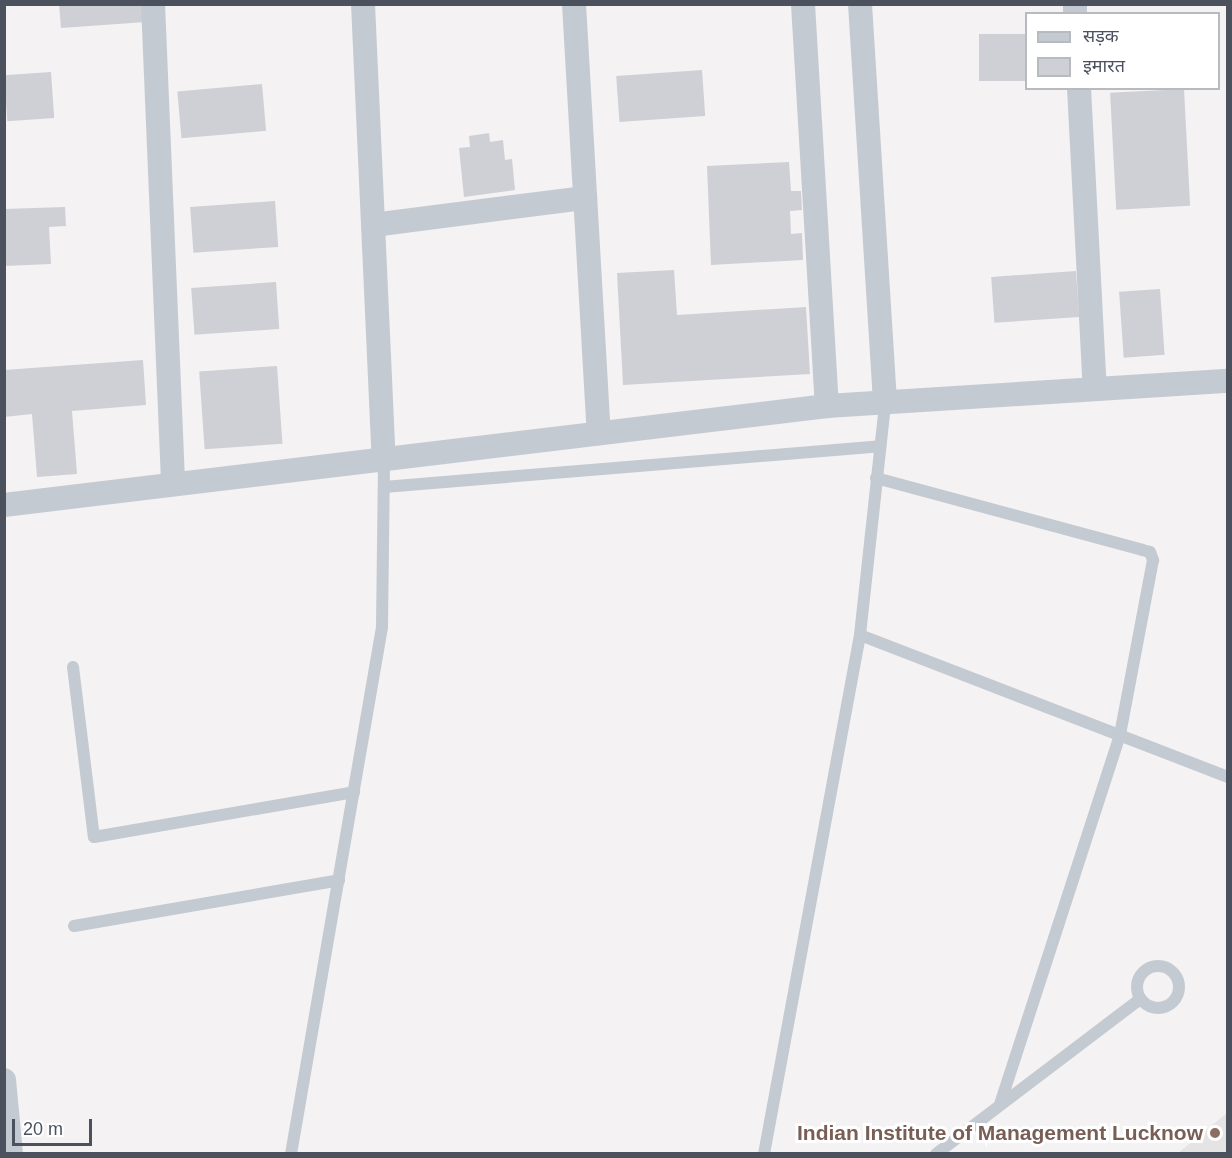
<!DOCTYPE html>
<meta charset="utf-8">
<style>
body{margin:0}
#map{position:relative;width:1232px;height:1158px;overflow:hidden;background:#f4f2f2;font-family:Helvetica,"Noto Sans Devanagari",sans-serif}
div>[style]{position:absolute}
.education>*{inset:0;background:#e5e3e3}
.building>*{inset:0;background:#cfd0d6;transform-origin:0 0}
.service>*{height:12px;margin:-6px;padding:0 6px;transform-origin:6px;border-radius:6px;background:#c4cad2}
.service>.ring{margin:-6px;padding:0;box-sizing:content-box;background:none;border:12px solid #c4cad2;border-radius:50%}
.minor>*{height:24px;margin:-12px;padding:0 12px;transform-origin:12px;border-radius:12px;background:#c4cad2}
.dots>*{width:16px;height:16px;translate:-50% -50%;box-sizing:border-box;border:3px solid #fff;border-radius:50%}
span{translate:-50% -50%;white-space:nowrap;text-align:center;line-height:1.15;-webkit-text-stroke:6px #fff;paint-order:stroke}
.education-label{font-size:21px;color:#785e54;font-weight:700}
.right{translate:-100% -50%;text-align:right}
.frame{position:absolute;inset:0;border:6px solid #4b525e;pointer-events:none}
.legend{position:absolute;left:1025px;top:12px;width:195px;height:78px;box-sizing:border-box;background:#fff;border:2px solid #b7babf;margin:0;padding:8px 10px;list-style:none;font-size:18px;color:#4b525e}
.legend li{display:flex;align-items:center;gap:12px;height:30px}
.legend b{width:30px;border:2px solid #b7babf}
.scale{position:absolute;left:12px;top:1119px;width:80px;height:27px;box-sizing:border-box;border:3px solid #4b525e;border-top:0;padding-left:8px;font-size:18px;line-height:21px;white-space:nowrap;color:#4b525e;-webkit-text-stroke:4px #fff;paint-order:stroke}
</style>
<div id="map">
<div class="education">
<i style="clip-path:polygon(1227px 1113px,1227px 1153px,1178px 1153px)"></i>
</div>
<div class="building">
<i style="clip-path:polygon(59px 4px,145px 4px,146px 22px,61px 28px)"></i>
<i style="left:1026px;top:34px;width:47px;height:47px;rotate:90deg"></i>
<i style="left:702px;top:70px;width:46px;height:86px;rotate:86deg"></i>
<i style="left:51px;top:72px;width:46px;height:47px;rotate:86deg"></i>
<i style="left:262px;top:84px;width:47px;height:85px;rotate:85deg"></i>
<i style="left:1184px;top:89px;width:117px;height:74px;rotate:87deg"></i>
<i style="clip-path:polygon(489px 133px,490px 142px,503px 140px,505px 160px,512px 159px,515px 190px,464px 197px,459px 148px,470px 147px,469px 136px)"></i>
<i style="clip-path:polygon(789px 162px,791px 191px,801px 191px,802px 210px,790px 211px,791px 234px,802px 233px,803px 260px,711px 265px,707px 166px)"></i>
<i style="left:275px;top:201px;width:46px;height:85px;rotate:86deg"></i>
<i style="clip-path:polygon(65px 207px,66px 226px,49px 227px,51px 264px,4px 266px,4px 209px)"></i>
<i style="clip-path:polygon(674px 270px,677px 315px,806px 307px,810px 374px,623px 385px,617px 273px)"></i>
<i style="left:1076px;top:271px;width:46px;height:85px;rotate:86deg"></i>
<i style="left:276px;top:282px;width:47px;height:85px;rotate:86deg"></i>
<i style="left:1160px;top:289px;width:66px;height:41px;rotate:86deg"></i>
<i style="clip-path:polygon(143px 360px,146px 405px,72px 411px,77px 474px,37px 477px,32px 414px,4px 417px,4px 370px)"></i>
<i style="left:277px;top:366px;width:78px;height:78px;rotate:86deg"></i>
</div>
<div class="service">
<i style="left:876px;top:478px;width:276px;rotate:15.1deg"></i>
<i style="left:1142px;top:550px;width:8px;rotate:14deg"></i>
<i style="left:1150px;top:552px;width:9px;rotate:69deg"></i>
<i style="left:1153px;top:560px;width:178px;rotate:100.7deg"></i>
<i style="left:1120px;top:735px;width:389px;rotate:108deg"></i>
<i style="left:384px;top:487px;width:498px;rotate:-4.7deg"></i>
<i style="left:860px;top:635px;width:394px;rotate:21.1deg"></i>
<i style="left:73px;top:667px;width:171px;rotate:83deg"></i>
<i style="left:94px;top:837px;width:264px;rotate:-9.8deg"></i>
<i style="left:74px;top:926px;width:269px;rotate:-9.8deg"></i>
<i class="ring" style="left:1137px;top:966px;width:30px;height:30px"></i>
<i style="left:291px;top:1154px;width:535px;rotate:-80.2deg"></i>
<i style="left:382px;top:627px;width:169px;rotate:-89.3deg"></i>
<i style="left:764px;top:1154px;width:528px;rotate:-79.52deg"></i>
<i style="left:860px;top:635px;width:233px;rotate:-83.8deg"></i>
<i style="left:936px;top:1154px;width:256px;rotate:-37.2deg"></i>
</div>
<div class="minor">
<i style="left:153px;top:4px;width:478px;rotate:87.6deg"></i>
<i style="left:363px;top:4px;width:454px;rotate:87.4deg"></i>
<i style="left:574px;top:4px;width:430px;rotate:86.7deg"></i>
<i style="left:803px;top:4px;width:403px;rotate:86.6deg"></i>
<i style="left:860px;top:4px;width:400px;rotate:86.4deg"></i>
<i style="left:1075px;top:4px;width:10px;rotate:90deg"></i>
<i style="left:1079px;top:88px;width:301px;rotate:87deg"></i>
<i style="left:373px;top:225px;width:214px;rotate:-7.3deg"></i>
<i style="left:4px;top:505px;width:829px;rotate:-6.86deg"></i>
<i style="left:827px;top:406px;width:402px;rotate:-3.6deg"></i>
<i style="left:4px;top:1080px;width:74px;rotate:84.6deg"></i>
</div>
<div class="dots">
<i style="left:1215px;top:1133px;background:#8d6e63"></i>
</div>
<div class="education-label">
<span class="right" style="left:1203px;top:1133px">Indian Institute of Management Lucknow</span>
</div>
<div class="frame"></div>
<ul class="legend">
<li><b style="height:8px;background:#c4cad2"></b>सड़क</li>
<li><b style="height:16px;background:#cfd0d6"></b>इमारत</li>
</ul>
<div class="scale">20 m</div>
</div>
